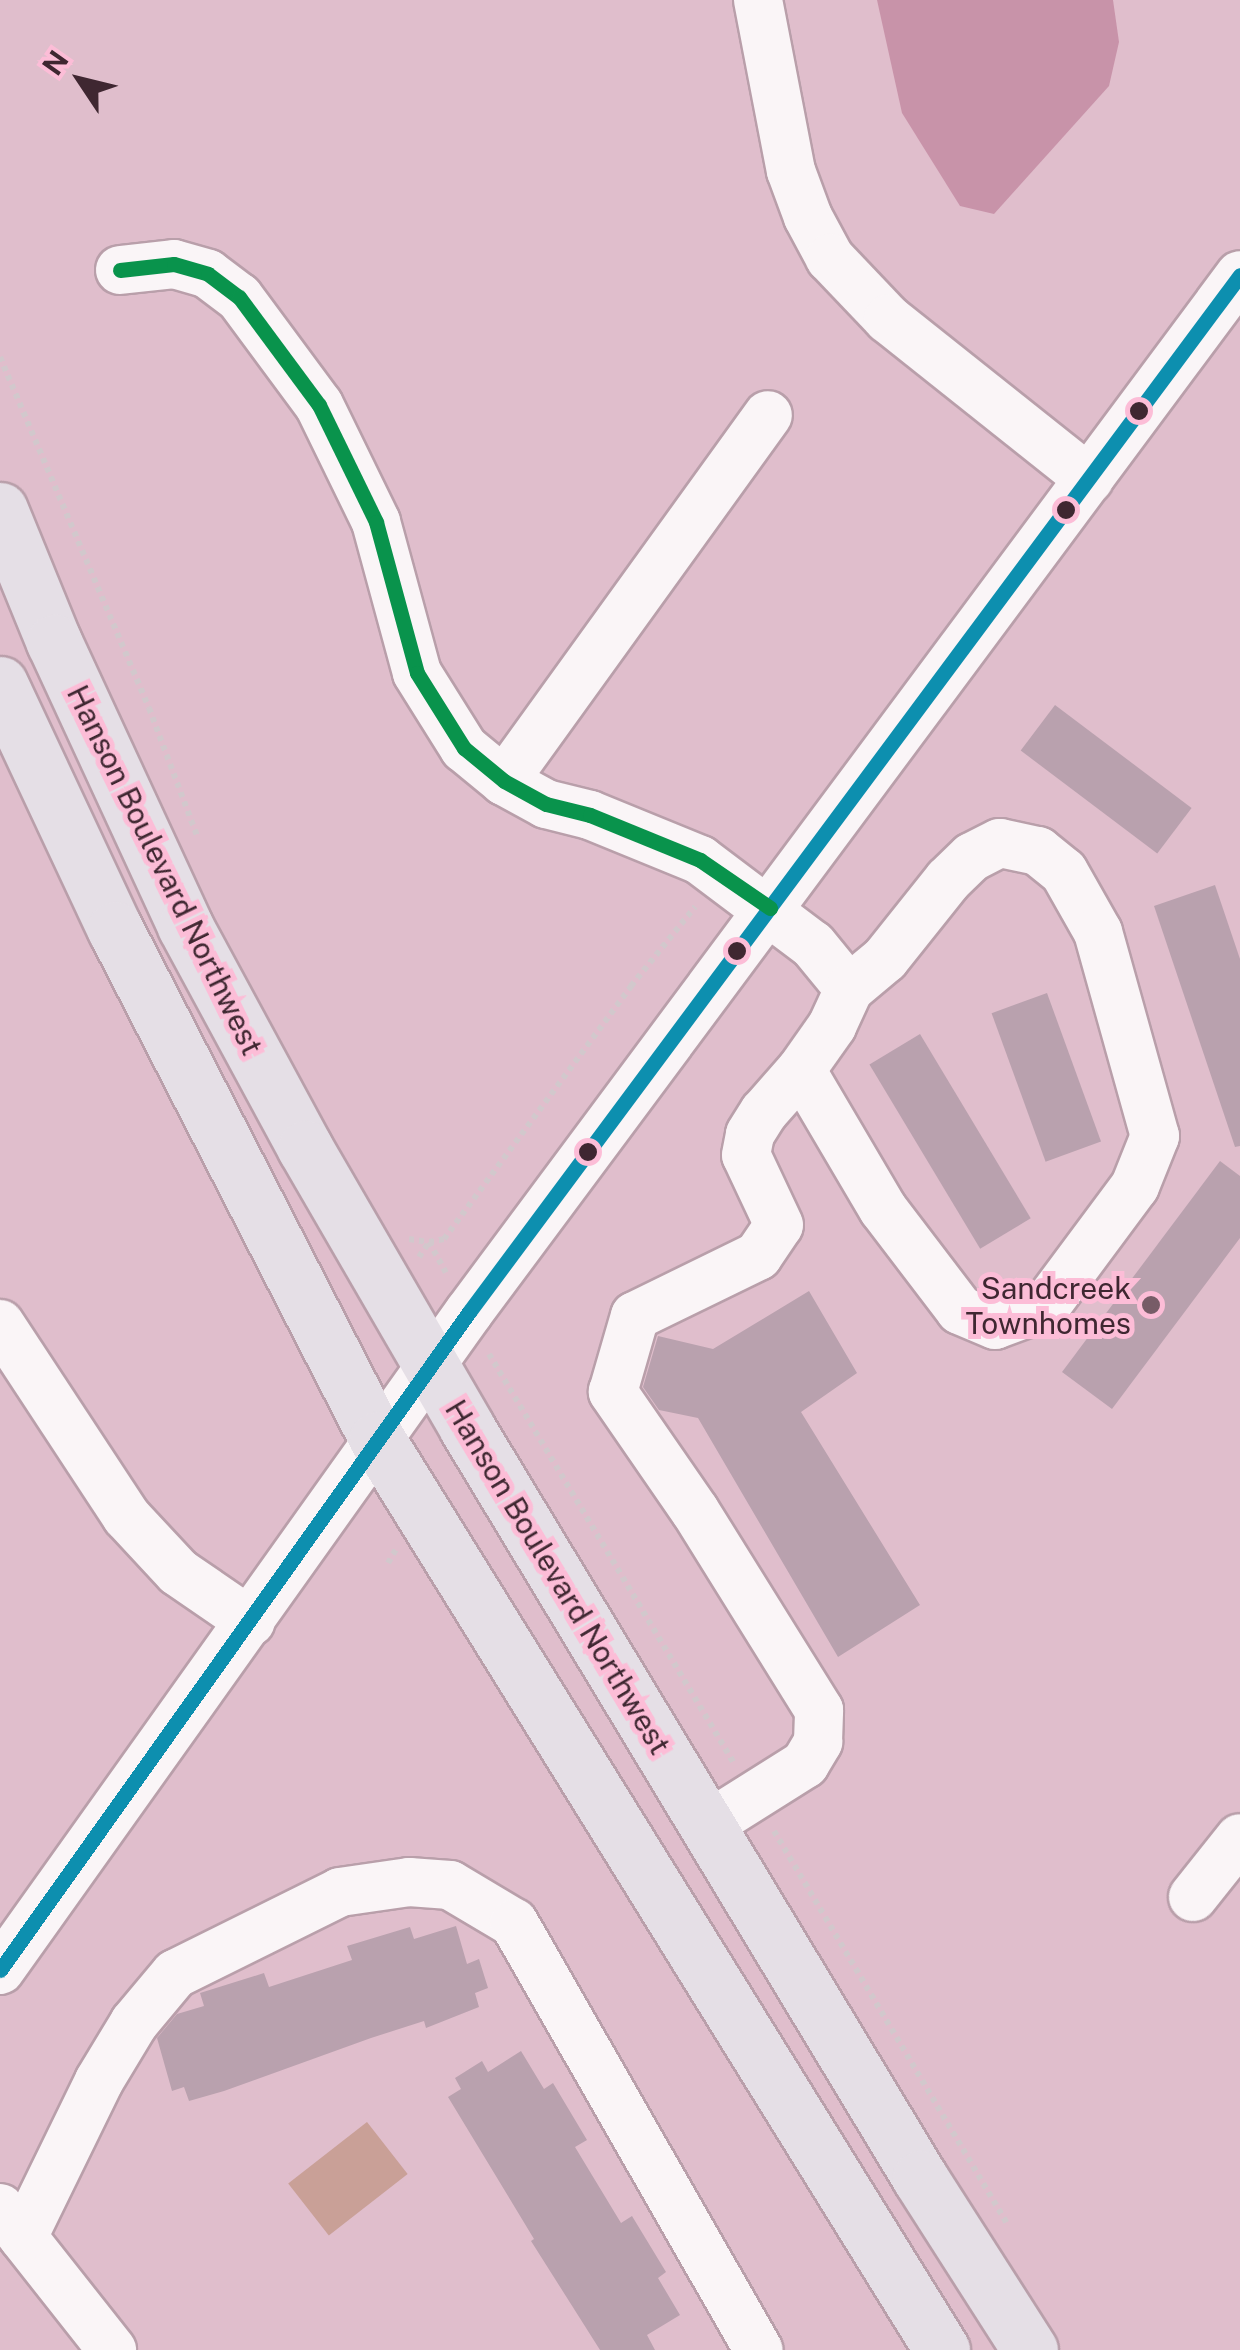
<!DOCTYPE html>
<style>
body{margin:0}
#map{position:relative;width:1240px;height:2350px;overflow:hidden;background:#e0becc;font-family:"Public Sans",sans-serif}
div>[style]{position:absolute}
.green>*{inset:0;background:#c9a097;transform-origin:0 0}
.water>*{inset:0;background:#c893a9}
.building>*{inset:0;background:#b9a1ae;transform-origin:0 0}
.path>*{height:6px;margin-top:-3px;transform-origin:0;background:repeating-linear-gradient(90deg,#d2c8cc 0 5px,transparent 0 10px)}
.roads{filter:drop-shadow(2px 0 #b99faa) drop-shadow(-2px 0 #b99faa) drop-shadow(0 2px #b99faa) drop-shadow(0 -2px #b99faa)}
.minor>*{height:48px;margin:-24px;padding:0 24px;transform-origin:24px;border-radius:24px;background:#faf5f7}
.major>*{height:55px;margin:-27.5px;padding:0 27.5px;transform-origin:27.5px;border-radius:27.5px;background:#e5dfe6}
.bus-1>*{height:15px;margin:-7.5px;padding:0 7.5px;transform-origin:7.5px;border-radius:7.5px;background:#0d8faf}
.bus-2>*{height:15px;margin:-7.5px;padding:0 7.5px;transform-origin:7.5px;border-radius:7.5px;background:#09934c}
.dots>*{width:28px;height:28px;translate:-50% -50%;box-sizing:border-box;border:5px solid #fcbdd7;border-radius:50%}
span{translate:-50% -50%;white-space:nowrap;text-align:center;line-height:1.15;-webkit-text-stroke:10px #fcbdd7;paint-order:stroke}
.street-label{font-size:30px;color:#3f2731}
.poi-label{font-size:30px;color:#3f2731}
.right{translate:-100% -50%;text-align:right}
.north{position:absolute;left:30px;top:30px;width:100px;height:100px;-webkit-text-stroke:8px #fcbdd7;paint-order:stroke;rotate:305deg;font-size:28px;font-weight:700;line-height:40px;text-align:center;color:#3f2731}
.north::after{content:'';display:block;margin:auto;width:35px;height:45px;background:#3f2731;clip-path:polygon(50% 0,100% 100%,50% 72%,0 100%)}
</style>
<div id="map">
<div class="green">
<i style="left:367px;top:2122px;width:66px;height:100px;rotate:52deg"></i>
</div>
<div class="water">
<i style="clip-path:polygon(877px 0,1113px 0,1119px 42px,1109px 86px,994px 214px,960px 206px,902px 113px)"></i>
</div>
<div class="building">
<i style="left:1055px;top:705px;width:171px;height:57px;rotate:37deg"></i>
<i style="clip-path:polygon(1215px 885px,1240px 959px,1240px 1146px,1235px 1147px,1154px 906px)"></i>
<i style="left:1047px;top:993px;width:158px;height:59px;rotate:70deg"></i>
<i style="left:920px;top:1034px;width:215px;height:59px;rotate:59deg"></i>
<i style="clip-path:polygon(1220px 1161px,1240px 1176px,1240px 1238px,1112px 1409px,1062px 1372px)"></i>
<i style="clip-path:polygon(809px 1291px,857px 1373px,801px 1412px,920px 1605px,838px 1657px,698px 1418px,659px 1410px,643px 1387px,658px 1336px,713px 1349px)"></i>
<i style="clip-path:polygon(456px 1926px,467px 1964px,479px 1959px,488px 1988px,475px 1993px,479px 2007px,426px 2028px,424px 2021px,371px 2038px,224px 2091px,189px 2101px,184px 2087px,172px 2091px,157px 2038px,177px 2014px,204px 2006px,200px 1993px,264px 1973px,269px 1987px,352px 1960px,347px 1946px,410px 1927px,414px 1939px)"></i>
<i style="clip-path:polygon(521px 2051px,544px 2089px,553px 2083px,587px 2140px,575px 2147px,621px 2223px,632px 2216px,666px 2272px,658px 2278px,680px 2315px,647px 2335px,655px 2350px,600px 2350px,531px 2241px,534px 2239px,448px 2097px,461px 2089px,455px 2078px,482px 2061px,488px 2072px)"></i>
</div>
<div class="path">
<i style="left:0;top:357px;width:381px;rotate:67deg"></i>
<i style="left:149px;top:708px;width:137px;rotate:69.4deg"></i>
<i style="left:409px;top:1239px;width:20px;rotate:9deg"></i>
<i style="left:429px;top:1242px;width:15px;rotate:-11deg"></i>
<i style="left:444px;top:1239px;width:315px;rotate:-53.5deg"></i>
<i style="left:631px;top:986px;width:102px;rotate:-51deg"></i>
<i style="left:419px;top:1257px;width:18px;rotate:-56deg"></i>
<i style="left:429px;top:1242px;width:35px;rotate:61deg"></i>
<i style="left:489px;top:1354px;width:478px;rotate:59.1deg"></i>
<i style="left:388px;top:1563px;width:16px;rotate:-60deg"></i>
<i style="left:774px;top:1831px;width:457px;rotate:59.3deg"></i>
</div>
<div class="roads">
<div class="minor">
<i style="left:758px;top:0;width:174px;rotate:79.1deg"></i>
<i style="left:791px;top:171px;width:49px;rotate:69.7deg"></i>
<i style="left:808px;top:217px;width:47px;rotate:61.8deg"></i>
<i style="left:830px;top:258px;width:84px;rotate:46.4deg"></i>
<i style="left:888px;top:319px;width:257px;rotate:38.5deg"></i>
<i style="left:120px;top:270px;width:54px;rotate:-6.3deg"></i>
<i style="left:174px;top:264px;width:35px;rotate:16deg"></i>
<i style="left:208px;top:274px;width:39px;rotate:37deg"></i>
<i style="left:239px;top:297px;width:134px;rotate:53.5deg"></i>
<i style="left:319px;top:405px;width:130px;rotate:64deg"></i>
<i style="left:376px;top:522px;width:156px;rotate:74.8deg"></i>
<i style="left:417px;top:673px;width:89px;rotate:57.9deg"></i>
<i style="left:464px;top:748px;width:52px;rotate:39.5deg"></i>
<i style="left:504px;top:781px;width:48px;rotate:28.7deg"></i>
<i style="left:546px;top:804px;width:45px;rotate:14deg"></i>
<i style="left:590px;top:815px;width:119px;rotate:22.2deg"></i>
<i style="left:700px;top:860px;width:141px;rotate:37deg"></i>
<i style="left:813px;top:945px;width:57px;rotate:50.7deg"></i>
<i style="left:504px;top:781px;width:451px;rotate:-54.2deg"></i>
<i style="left:1000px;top:843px;width:39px;rotate:12deg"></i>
<i style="left:1038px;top:851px;width:33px;rotate:39deg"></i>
<i style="left:1064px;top:872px;width:69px;rotate:60.5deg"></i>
<i style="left:1098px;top:932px;width:212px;rotate:74.4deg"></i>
<i style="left:1155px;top:1136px;width:54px;rotate:111.8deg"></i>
<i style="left:1135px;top:1186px;width:149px;rotate:126.6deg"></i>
<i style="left:1046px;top:1306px;width:54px;rotate:159.6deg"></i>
<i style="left:995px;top:1325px;width:38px;rotate:-157deg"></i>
<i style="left:960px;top:1310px;width:127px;rotate:-127.3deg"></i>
<i style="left:883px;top:1209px;width:161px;rotate:-120.5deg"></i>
<i style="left:801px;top:1070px;width:54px;rotate:-54.8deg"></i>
<i style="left:832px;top:1026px;width:41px;rotate:-65.3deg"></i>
<i style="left:849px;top:989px;width:47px;rotate:-39.8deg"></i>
<i style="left:885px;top:959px;width:101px;rotate:-51.4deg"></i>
<i style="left:948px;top:880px;width:33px;rotate:-44deg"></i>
<i style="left:972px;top:857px;width:31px;rotate:-27deg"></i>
<i style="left:0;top:1324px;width:230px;rotate:56.7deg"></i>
<i style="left:126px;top:1516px;width:76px;rotate:47.1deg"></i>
<i style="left:178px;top:1572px;width:88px;rotate:34.4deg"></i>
<i style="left:708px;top:1825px;width:115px;rotate:-32.2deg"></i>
<i style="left:805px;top:1764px;width:26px;rotate:-59deg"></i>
<i style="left:818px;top:1742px;width:32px;rotate:-88deg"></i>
<i style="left:819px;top:1710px;width:234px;rotate:-121.9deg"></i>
<i style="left:695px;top:1511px;width:145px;rotate:-124.6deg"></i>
<i style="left:613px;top:1392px;width:79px;rotate:-73.9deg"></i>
<i style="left:635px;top:1316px;width:137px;rotate:-26deg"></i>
<i style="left:758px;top:1256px;width:37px;rotate:-56deg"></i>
<i style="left:779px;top:1225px;width:77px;rotate:-115.2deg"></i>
<i style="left:746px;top:1155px;width:21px;rotate:-79deg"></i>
<i style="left:750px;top:1134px;width:26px;rotate:-58deg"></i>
<i style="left:764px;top:1112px;width:56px;rotate:-48.6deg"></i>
<i style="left:1193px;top:1897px;width:75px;rotate:-51.5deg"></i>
<i style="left:0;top:1970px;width:808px;rotate:-54.52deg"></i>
<i style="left:469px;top:1312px;width:1292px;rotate:-53.37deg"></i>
<i style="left:0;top:2208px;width:181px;rotate:51.7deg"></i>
<i style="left:23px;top:2237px;width:174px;rotate:-64deg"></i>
<i style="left:99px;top:2081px;width:68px;rotate:-58.9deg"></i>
<i style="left:134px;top:2023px;width:64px;rotate:-50.1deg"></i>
<i style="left:175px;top:1974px;width:184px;rotate:-26.4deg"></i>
<i style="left:340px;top:1892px;width:70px;rotate:-8.2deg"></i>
<i style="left:409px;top:1882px;width:41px;rotate:4.2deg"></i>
<i style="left:450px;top:1885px;width:74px;rotate:30.7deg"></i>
<i style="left:514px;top:1923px;width:492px;rotate:60.2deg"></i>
</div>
<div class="major">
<i style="left:0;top:510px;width:143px;rotate:67.8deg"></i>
<i style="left:54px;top:642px;width:313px;rotate:65.2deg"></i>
<i style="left:185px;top:926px;width:252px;rotate:61.6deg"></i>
<i style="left:305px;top:1148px;width:323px;rotate:59.9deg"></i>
<i style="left:467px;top:1428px;width:876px;rotate:58.87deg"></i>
<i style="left:920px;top:2178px;width:204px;rotate:57.4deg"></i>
<i style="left:0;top:684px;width:271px;rotate:64.9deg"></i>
<i style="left:115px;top:929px;width:573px;rotate:62.81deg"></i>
<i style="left:377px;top:1439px;width:1072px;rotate:58.19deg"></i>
</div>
</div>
<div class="bus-1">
<i style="left:0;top:1970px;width:808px;rotate:-54.52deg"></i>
<i style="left:469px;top:1312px;width:1292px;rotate:-53.37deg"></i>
</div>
<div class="bus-2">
<i style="left:120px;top:270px;width:54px;rotate:-6.3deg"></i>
<i style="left:174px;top:264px;width:35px;rotate:16deg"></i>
<i style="left:208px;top:274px;width:39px;rotate:37deg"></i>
<i style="left:239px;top:297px;width:134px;rotate:53.5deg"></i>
<i style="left:319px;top:405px;width:130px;rotate:64deg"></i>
<i style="left:376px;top:522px;width:156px;rotate:74.8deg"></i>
<i style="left:417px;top:673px;width:89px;rotate:57.9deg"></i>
<i style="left:464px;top:748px;width:52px;rotate:39.5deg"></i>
<i style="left:504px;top:781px;width:48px;rotate:28.7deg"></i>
<i style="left:546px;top:804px;width:45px;rotate:14deg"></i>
<i style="left:590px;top:815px;width:119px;rotate:22.2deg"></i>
<i style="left:700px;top:860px;width:85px;rotate:34.4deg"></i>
</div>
<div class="dots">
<i style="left:1139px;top:411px;background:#3f2731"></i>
<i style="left:1066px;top:510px;background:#3f2731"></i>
<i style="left:737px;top:951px;background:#3f2731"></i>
<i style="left:588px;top:1152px;background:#3f2731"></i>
<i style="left:1151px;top:1305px;background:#775c67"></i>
</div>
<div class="street-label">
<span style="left:165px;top:870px;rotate:64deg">Hanson Boulevard Northwest</span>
<span style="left:558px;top:1577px;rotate:59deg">Hanson Boulevard Northwest</span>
</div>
<div class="poi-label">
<span class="right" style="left:1131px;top:1305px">Sandcreek<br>Townhomes</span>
</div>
<div class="north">N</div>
</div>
